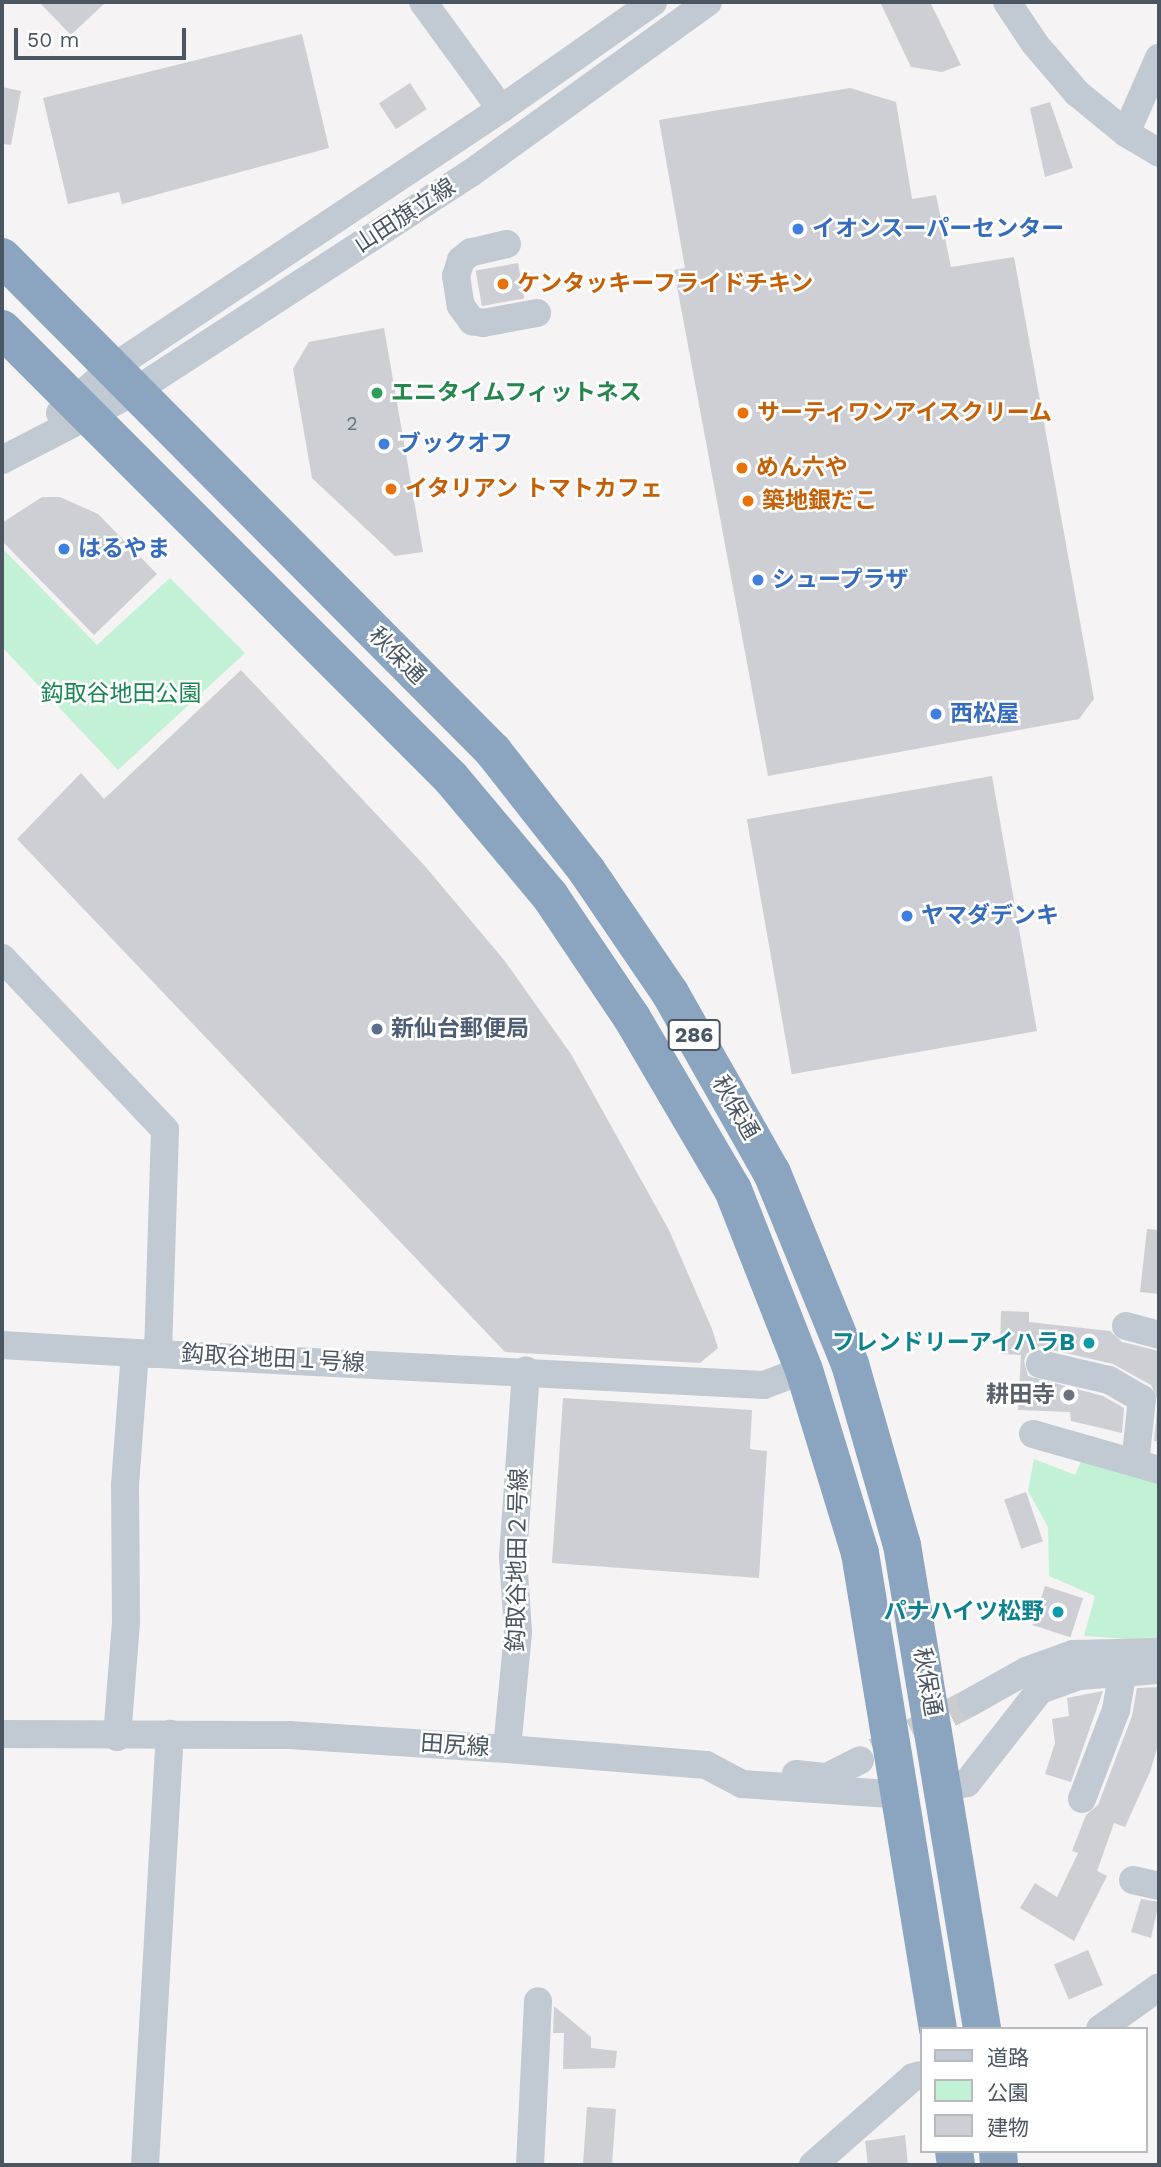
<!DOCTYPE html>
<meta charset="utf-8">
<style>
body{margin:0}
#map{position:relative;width:1161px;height:2167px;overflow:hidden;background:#f5f3f3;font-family:"Work Sans","Noto Sans JP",sans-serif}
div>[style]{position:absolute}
.green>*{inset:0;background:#c3f1d5}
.building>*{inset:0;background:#cdcfd5;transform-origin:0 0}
.minor-tunnel>*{height:28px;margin-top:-14px;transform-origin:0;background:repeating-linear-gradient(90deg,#caccce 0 28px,transparent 0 42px)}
.minor>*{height:28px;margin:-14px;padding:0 14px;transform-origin:14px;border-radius:14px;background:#c1cad2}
.highway>*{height:38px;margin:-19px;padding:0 19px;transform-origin:19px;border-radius:19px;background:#8ba5c1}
.dots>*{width:19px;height:19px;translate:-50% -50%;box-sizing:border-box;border:4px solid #fff;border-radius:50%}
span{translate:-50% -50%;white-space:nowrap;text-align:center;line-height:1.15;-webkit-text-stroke:5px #fff;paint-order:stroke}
.number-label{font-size:19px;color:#6b747e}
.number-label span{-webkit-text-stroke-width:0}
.shield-label span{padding:2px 5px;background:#fff;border:2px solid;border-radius:5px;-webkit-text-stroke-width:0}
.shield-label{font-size:21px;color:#4a5661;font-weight:700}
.street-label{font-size:23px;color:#4a5661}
.shop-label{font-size:23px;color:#366cbe;font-weight:700}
.left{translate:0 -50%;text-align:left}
.food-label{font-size:23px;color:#c56008;font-weight:700}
.leisure-label{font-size:23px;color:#27864d;font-weight:700}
.park-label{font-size:23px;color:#17864f}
.service-label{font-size:23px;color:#4e5e75;font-weight:700}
.culture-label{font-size:23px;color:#0d838f;font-weight:700}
.right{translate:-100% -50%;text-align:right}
.worship-label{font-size:23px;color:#5b616d;font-weight:700}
.frame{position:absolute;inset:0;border:4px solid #4a5661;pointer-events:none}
.legend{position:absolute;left:920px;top:2027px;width:228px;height:126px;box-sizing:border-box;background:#fff;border:2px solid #b7bbc0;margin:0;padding:9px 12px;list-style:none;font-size:21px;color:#4a5661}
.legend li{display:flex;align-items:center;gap:14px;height:35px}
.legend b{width:35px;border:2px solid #b7bbc0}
.scale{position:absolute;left:14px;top:28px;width:172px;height:32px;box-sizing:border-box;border:4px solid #4a5661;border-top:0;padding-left:9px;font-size:21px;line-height:24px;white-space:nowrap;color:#4a5661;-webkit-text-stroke:5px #fff;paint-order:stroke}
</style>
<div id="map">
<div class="green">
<i style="clip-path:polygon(2px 548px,97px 645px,170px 578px,245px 653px,118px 770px,2px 647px)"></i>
<i style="clip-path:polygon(1083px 1457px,1159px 1481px,1159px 1641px,1084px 1636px,1095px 1596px,1049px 1576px,1048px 1527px,1028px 1491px,1034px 1459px,1075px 1475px)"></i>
</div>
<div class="building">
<i style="clip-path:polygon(39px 2px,106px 2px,71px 35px)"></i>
<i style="clip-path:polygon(880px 2px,930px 2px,961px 65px,942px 72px,911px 67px)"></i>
<i style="clip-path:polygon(302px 34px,329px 148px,122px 204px,119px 192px,68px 204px,43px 98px)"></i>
<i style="left:410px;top:83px;width:31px;height:37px;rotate:57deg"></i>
<i style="clip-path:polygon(2px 87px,21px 91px,11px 145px,2px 144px)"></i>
<i style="clip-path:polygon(850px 88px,896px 102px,912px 199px,936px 195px,951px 267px,1014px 257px,1094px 699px,1079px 719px,768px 776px,674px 270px,685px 268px,659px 120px)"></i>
<i style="clip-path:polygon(1050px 102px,1073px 168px,1045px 177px,1030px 108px)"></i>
<i style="left:518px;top:263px;width:36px;height:43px;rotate:80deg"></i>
<i style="clip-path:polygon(384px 328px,423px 552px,395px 556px,312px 478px,293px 369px,309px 342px)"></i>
<i style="clip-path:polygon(42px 497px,60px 497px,98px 514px,157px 574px,94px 635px,2px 541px,2px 523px)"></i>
<i style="clip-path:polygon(241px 670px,424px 865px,504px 960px,571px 1054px,669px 1230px,712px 1329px,718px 1348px,700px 1363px,505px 1352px,17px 839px,81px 773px,104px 799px)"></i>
<i style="left:992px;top:776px;width:259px;height:249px;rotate:80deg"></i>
<i style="clip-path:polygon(1147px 1229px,1159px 1230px,1159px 1294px,1140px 1292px)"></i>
<i style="clip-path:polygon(1001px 1311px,1029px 1312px,1029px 1322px,1110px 1331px,1122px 1342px,1159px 1351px,1159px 1442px,1154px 1441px,1158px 1400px,1151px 1385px,1113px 1364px,1044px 1348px,1027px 1353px,1024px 1361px,1028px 1376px,1103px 1396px,1124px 1408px,1122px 1433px,1071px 1421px,1070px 1412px,1018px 1410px,1021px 1355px,1000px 1354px)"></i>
<i style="clip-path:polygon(563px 1398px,752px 1410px,750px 1449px,767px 1451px,759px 1578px,552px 1563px)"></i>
<i style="left:1026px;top:1492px;width:52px;height:23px;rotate:71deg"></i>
<i style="left:1045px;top:1586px;width:40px;height:41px;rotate:18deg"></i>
<i style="clip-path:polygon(1159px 1687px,1159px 1742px,1150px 1772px,1125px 1827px,1114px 1823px,1097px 1871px,1107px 1876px,1074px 1941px,1020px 1908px,1035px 1883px,1057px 1897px,1078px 1853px,1072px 1851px,1086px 1815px,1098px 1805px,1132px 1716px,1137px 1688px)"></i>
<i style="clip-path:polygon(1103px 1691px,1071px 1782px,1045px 1774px,1055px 1743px,1052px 1719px,1069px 1716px,1067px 1698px)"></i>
<i style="clip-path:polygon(1141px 1899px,1159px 1902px,1151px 1938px,1131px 1932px)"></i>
<i style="left:1088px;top:1950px;width:38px;height:37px;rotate:67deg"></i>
<i style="clip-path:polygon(554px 2006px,591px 2037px,591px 2048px,617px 2051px,615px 2068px,563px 2069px,564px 2033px,553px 2033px)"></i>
<i style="left:587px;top:2107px;width:29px;height:58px;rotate:4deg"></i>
<i style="clip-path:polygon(905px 2135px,908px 2165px,868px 2165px,865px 2141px)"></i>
</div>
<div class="minor-tunnel">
<i style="left:875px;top:1752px;width:108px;rotate:-27.5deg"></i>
</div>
<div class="minor">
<i style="left:423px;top:2px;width:132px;rotate:53.9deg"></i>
<i style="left:1007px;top:2px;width:50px;rotate:56.3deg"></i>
<i style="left:1035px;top:44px;width:65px;rotate:49.4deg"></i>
<i style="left:1077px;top:93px;width:63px;rotate:39.2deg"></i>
<i style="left:1126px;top:133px;width:39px;rotate:31deg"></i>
<i style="left:1126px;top:133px;width:82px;rotate:-66.3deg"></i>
<i style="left:507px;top:244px;width:37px;rotate:167deg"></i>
<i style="left:471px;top:252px;width:13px;rotate:141deg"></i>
<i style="left:461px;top:260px;width:17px;rotate:107deg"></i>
<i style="left:456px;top:276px;width:30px;rotate:81deg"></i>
<i style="left:461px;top:306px;width:19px;rotate:54deg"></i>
<i style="left:472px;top:321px;width:11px;rotate:10deg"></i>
<i style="left:483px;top:323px;width:55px;rotate:-10.5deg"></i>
<i style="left:60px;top:413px;width:67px;rotate:-40.8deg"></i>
<i style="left:111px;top:369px;width:469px;rotate:-33.7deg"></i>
<i style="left:501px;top:109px;width:186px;rotate:-35.1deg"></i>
<i style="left:2px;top:460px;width:146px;rotate:-27.3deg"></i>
<i style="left:132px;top:393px;width:404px;rotate:-33deg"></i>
<i style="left:471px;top:173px;width:292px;rotate:-35.8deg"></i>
<i style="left:2px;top:958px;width:237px;rotate:46.5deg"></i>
<i style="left:165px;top:1130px;width:224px;rotate:91.8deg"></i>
<i style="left:158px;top:1354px;width:607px;rotate:2.93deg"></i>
<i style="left:764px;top:1385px;width:43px;rotate:-20.6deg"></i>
<i style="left:1126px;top:1326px;width:34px;rotate:15deg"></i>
<i style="left:2px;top:1345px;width:151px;rotate:3.4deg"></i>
<i style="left:1040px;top:1364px;width:71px;rotate:13.1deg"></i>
<i style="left:1109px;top:1380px;width:38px;rotate:30deg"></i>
<i style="left:1142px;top:1399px;width:64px;rotate:96.2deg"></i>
<i style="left:1033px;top:1434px;width:131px;rotate:15.9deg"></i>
<i style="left:971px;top:1702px;width:63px;rotate:-29.4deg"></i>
<i style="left:1026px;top:1671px;width:50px;rotate:-19.9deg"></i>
<i style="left:1073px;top:1654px;width:86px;rotate:-1.3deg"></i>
<i style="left:2px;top:1734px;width:287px;rotate:0.2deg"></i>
<i style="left:289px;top:1735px;width:218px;rotate:3.7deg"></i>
<i style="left:507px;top:1749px;width:200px;rotate:4.6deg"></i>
<i style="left:706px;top:1765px;width:41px;rotate:27.8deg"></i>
<i style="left:742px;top:1784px;width:160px;rotate:3.9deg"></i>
<i style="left:117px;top:1737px;width:115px;rotate:-85.5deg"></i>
<i style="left:126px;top:1622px;width:137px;rotate:-90.4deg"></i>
<i style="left:125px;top:1485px;width:132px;rotate:-85.7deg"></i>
<i style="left:507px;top:1749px;width:118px;rotate:-84.6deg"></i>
<i style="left:518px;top:1632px;width:75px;rotate:-93.8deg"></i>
<i style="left:513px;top:1557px;width:187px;rotate:-86deg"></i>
<i style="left:796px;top:1774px;width:31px;rotate:6deg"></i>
<i style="left:827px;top:1777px;width:37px;rotate:-27deg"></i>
<i style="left:945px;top:1787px;width:22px;rotate:-10deg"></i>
<i style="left:967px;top:1783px;width:118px;rotate:-51.9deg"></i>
<i style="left:1040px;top:1690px;width:41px;rotate:-19.7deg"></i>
<i style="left:1079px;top:1676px;width:80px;rotate:-4.3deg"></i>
<i style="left:1082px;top:1799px;width:95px;rotate:-69.1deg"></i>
<i style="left:1116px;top:1710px;width:40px;rotate:-80deg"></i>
<i style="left:1133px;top:1880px;width:27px;rotate:13deg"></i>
<i style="left:1100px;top:2029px;width:72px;rotate:-35.4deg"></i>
<i style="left:145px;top:2165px;width:432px;rotate:-86.7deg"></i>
<i style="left:530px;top:2165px;width:164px;rotate:-87.2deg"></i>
<i style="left:813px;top:2165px;width:133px;rotate:-41.3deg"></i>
<i style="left:913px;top:2077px;width:8px;rotate:-14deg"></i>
</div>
<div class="highway">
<i style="left:2px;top:257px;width:697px;rotate:45.17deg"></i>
<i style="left:493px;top:751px;width:152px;rotate:51.9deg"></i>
<i style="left:587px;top:871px;width:148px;rotate:55.8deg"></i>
<i style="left:670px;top:993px;width:207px;rotate:60.5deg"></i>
<i style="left:772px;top:1173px;width:206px;rotate:67.8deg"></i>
<i style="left:850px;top:1364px;width:188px;rotate:74deg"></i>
<i style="left:902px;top:1545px;width:491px;rotate:80.6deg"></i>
<i style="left:2px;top:329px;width:635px;rotate:45deg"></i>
<i style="left:451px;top:778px;width:154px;rotate:50deg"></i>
<i style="left:550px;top:896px;width:147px;rotate:56.1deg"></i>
<i style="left:632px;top:1018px;width:199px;rotate:59.6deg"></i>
<i style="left:733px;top:1190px;width:193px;rotate:68.5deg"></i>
<i style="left:804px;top:1370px;width:191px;rotate:73deg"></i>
<i style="left:860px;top:1553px;width:482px;rotate:80.7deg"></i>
<i style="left:954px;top:2151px;width:14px;rotate:82deg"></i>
<i style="left:998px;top:2151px;width:14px;rotate:86deg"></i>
</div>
<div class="dots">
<i style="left:798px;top:229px;background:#3f7fe0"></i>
<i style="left:503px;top:284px;background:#e8710a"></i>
<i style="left:377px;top:393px;background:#2e9e5b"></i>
<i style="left:743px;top:413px;background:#e8710a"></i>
<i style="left:384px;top:444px;background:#3f7fe0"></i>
<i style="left:742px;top:468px;background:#e8710a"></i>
<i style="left:391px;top:489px;background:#e8710a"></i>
<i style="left:748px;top:501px;background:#e8710a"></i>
<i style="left:64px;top:549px;background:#3f7fe0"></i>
<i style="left:758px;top:580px;background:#3f7fe0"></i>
<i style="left:936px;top:714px;background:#3f7fe0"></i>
<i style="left:907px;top:916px;background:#3f7fe0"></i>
<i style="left:377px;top:1029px;background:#5c6f8a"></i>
<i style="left:1089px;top:1343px;background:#0f9aa8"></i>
<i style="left:1069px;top:1395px;background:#6b7280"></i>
<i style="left:1058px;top:1612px;background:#0f9aa8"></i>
</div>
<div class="number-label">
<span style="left:352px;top:424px">2</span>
</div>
<div class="shield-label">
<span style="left:694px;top:1035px">286</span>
</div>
<div class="street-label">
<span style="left:405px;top:216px;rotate:-33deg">山田旗立線</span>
<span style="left:397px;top:656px;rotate:45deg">秋保通</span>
<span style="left:735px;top:1108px;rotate:60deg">秋保通</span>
<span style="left:273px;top:1359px;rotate:3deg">鈎取谷地田１号線</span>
<span style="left:518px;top:1560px;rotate:-89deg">鈎取谷地田２号線</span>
<span style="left:927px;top:1682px;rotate:80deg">秋保通</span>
<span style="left:455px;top:1746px;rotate:4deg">田尻線</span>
</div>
<div class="shop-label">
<span class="left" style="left:812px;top:229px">イオンスーパーセンター</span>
<span class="left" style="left:398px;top:444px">ブックオフ</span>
<span class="left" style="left:78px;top:549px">はるやま</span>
<span class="left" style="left:772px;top:580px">シュープラザ</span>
<span class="left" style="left:950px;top:714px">西松屋</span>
<span class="left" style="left:921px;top:916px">ヤマダデンキ</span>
</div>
<div class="food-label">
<span class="left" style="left:517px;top:284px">ケンタッキーフライドチキン</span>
<span class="left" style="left:757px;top:413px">サーティワンアイスクリーム</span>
<span class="left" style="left:756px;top:468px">めん六や</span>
<span class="left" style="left:405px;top:489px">イタリアン トマトカフェ</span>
<span class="left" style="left:762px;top:501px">築地銀だこ</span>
</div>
<div class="leisure-label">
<span class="left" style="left:391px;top:393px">エニタイムフィットネス</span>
</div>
<div class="park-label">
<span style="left:121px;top:694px">鈎取谷地田公園</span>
</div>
<div class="service-label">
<span class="left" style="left:391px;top:1029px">新仙台郵便局</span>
</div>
<div class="culture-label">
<span class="right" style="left:1075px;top:1343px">フレンドリーアイハラB</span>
<span class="right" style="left:1044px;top:1612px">パナハイツ松野</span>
</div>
<div class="worship-label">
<span class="right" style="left:1055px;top:1395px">耕田寺</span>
</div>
<div class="frame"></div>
<ul class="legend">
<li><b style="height:9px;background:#c1cad2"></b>道路</li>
<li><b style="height:19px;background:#c3f1d5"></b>公園</li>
<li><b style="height:19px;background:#cdcfd5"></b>建物</li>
</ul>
<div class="scale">50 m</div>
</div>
